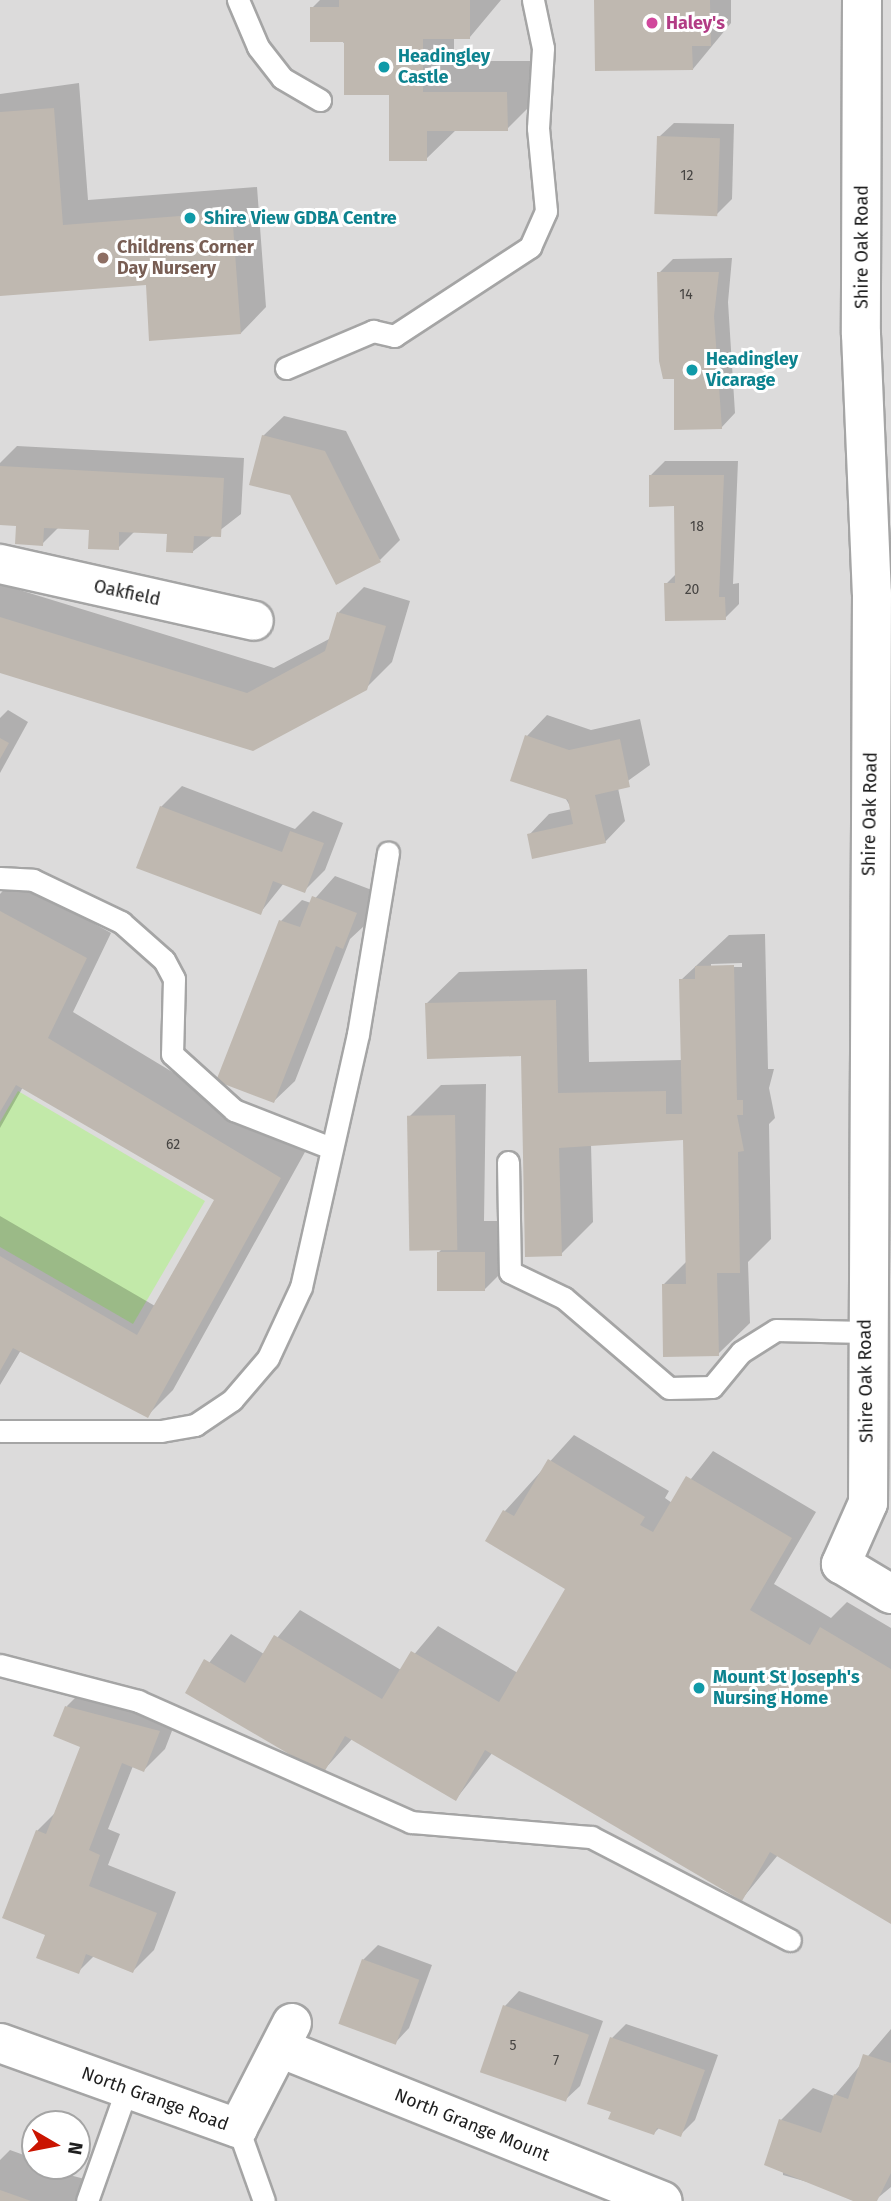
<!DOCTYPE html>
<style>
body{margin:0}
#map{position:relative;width:891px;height:2201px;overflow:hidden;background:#efece3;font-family:"Fira Sans",sans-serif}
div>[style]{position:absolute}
.residential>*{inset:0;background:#dcdbdb}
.grass>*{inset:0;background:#c2e9a9}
.shadow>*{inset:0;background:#0003}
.building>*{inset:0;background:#bfb8b0;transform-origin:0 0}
.roads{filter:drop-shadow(2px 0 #a5a5a5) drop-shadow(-2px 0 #a5a5a5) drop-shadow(0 2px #a5a5a5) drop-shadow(0 -2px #a5a5a5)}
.lane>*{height:21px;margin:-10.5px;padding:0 10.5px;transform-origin:10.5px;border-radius:10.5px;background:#fff}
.street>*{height:38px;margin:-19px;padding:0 19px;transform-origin:19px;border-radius:19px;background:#fff}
.dots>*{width:19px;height:19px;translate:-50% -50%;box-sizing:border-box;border:4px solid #fff;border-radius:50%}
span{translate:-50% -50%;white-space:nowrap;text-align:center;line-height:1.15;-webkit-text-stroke:6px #fff;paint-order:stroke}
.number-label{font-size:14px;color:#464442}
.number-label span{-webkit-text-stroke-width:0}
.hotel-label{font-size:18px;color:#b23c85;font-weight:700}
.left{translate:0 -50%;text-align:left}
.culture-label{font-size:18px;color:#0d838f;font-weight:700}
.street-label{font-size:18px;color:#1e1e1e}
.education-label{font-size:18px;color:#785e54;font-weight:700}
.north{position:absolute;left:21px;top:2110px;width:70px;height:70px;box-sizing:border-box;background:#fff;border:2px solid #a5a5a5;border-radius:50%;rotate:100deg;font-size:19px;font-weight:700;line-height:28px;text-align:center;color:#1e1e1e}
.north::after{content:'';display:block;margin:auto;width:24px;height:32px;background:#ca1501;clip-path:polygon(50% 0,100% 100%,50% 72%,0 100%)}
</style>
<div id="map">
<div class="residential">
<i style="clip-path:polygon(evenodd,0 0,891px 0,891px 2201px,0 2201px,0 0,35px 2124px,77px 2124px,77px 2166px,35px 2166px,35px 2124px)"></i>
</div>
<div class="grass">
<i style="clip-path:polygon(18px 1091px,205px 1201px,133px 1324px,0 1247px,0 1122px)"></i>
</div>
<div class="shadow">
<i style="clip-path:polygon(320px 0,501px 0,470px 37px,454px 37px,454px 61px,539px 61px,539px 97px,507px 129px,457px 129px,426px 159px,390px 94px,312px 8px)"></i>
<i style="clip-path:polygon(595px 0,731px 0,731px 23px,693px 69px)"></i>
<i style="clip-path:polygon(79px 83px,88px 200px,257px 187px,266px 307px,241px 333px,147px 283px,0 294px,0 94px)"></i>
<i style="clip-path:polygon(674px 123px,734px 124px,732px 199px,717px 214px,659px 137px)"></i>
<i style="clip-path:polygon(732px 258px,728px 302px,735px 413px,721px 428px,676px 377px,659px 273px,673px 259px)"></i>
<i style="clip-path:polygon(284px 416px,346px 431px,400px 540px,380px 560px,263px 436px)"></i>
<i style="clip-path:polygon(17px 446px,244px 458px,241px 514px,192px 552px,169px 533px,135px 531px,118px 548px,91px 529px,59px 527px,42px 544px,18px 525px,0 524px,0 463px)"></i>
<i style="clip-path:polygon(665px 461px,738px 461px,733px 584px,739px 583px,739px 604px,725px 618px,666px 584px,676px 574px,676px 505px,650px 476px)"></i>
<i style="clip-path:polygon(0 584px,274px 668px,331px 638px,339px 612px,364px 587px,410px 601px,392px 662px,366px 688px,252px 749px,0 672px)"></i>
<i style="clip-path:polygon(8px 710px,28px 722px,0 773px,0 718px)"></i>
<i style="clip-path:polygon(547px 715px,591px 730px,640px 719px,650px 765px,618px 788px,625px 821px,605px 842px,529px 835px,549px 814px,572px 809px,527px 736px)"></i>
<i style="clip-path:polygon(182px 786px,295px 829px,313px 811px,343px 823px,325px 870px,304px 891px,284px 883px,260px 913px,161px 807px)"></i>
<i style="clip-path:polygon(335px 876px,377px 892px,364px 926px,350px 939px,295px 1081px,274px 1101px,219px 1080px,281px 921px,302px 900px,311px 903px)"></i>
<i style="clip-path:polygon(14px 879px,111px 933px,73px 1012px,305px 1152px,173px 1390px,148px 1415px,21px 1350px,0 1385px,0 1216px,155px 1306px,217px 1199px,23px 1087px,0 1128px,0 894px)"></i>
<i style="clip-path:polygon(evenodd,765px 934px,768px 1069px,774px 1069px,769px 1088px,775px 1118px,769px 1124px,771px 1239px,748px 1262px,750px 1323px,718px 1354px,663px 1285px,687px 1261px,685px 1138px,591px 1144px,593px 1222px,561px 1254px,523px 1055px,427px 1003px,459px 972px,587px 969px,589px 1062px,683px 1060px,681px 980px,729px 935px,765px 934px,742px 963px,742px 967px,711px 967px,711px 964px,742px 963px)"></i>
<i style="clip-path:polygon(486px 1084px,484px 1221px,516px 1221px,517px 1257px,485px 1289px,438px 1253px,443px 1248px,409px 1117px,441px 1085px)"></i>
<i style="clip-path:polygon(574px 1435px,669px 1491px,665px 1498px,672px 1503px,713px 1451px,816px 1512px,774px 1584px,831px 1618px,847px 1602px,891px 1628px,891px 1922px,778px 1855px,742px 1899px,493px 1752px,456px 1799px,353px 1738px,322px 1772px,187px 1692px,231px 1634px,264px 1654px,300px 1610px,401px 1670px,438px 1626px,518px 1673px,567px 1588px,487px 1541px,505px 1511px)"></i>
<i style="clip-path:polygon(87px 1686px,180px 1710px,165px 1749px,144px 1770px,133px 1766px,108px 1829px,120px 1834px,108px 1865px,176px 1892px,154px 1950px,133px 1971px,94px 1956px,78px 1972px,47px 1934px,37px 1831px,56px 1812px,82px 1746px,67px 1706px)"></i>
<i style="clip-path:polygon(378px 1945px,432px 1965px,409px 2028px,395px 2043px,363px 1960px)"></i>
<i style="clip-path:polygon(519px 1991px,603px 2021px,580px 2086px,565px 2100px,505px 2006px)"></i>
<i style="clip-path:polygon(626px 2024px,718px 2055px,695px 2120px,681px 2134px,660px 2127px,654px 2133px,613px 2111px,612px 2038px)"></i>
<i style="clip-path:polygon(891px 2029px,891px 2187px,874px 2201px,783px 2175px,781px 2120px,813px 2088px,834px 2096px)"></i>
<i style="clip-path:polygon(10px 2150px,35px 2159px,35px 2166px,100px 2183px,94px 2201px,0 2201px,0 2160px)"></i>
</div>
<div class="building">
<i style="clip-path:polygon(339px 0,470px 0,470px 39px,423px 39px,423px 92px,507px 92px,508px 131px,427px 131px,427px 161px,389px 161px,389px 95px,344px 95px,344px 42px,310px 42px,310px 7px,339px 7px)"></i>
<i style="clip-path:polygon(594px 0,710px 0,711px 46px,692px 46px,693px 70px,595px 71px)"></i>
<i style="clip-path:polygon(54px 108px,63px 225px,232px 212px,241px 334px,149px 341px,146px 285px,0 296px,0 112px)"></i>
<i style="left:657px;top:136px;width:63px;height:78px;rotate:2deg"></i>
<i style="clip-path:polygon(657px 272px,719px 272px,714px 316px,722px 429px,674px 430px,674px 379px,663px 379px,659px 361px)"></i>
<i style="clip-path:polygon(262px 435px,325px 451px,381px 562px,336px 585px,290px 495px,249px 485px)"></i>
<i style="clip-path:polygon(0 466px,224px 478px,221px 537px,194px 536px,193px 553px,166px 552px,167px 534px,119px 532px,119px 550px,88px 549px,89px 530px,44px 528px,43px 546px,15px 544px,16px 526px,0 525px)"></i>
<i style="clip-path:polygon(649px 475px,724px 475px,719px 597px,725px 597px,726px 620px,665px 621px,664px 583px,675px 583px,674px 506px,649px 507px)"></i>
<i style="clip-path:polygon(337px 612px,386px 626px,367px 690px,253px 751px,0 673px,0 617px,247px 693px,325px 651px)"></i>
<i style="clip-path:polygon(525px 735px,569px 750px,620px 739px,630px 787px,595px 795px,606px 843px,532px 859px,527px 834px,573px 824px,568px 800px,510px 781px)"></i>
<i style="clip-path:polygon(0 738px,9px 743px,0 759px)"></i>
<i style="clip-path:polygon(160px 806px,282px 852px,290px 831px,324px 843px,305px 893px,273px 881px,261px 915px,136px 868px)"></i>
<i style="clip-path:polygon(312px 896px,357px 913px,343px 949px,336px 946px,274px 1103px,216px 1081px,279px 920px,300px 927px)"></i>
<i style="clip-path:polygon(0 911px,87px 958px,48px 1038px,281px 1178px,148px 1418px,13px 1348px,0 1371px,0 1256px,137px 1335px,214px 1200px,16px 1085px,0 1112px)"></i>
<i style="clip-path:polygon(734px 965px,737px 1100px,743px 1100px,743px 1115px,737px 1115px,744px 1151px,738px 1152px,740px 1273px,717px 1273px,719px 1356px,663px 1357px,662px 1284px,686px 1284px,683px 1140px,559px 1148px,562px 1256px,525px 1257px,521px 1056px,427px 1059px,425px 1003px,556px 1000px,558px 1093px,666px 1091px,666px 1114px,682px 1114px,679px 979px,695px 979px,695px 966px)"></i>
<i style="left:455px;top:1115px;width:135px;height:48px;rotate:89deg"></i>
<i style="left:437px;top:1252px;width:48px;height:39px"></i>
<i style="clip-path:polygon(548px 1459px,645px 1517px,640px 1525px,653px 1532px,686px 1476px,792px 1538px,750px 1610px,810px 1645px,820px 1627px,891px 1669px,891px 1924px,770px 1852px,742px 1901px,485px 1750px,456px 1801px,345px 1736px,323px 1774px,185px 1693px,204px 1659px,245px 1683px,274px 1635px,382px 1699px,411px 1651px,499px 1702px,565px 1589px,485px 1541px,503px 1510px,514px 1516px)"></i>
<i style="clip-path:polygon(65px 1706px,160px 1731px,144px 1772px,122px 1763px,89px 1850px,100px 1855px,89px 1886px,157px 1913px,133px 1973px,86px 1954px,79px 1974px,36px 1958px,45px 1935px,2px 1918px,36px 1830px,46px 1834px,80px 1747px,53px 1736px)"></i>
<i style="left:362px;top:1959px;width:61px;height:69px;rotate:20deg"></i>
<i style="left:503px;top:2005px;width:91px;height:71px;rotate:19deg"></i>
<i style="clip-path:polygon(610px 2037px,705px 2070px,681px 2137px,657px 2128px,654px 2135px,608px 2119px,611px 2112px,587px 2104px)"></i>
<i style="clip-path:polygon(863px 2054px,891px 2063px,891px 2173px,877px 2201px,853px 2201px,764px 2165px,779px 2119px,821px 2133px,834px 2094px,848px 2099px)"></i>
<i style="clip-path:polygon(0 2190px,31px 2201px,0 2201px)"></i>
</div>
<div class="roads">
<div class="lane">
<i style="left:238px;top:0;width:51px;rotate:66.9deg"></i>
<i style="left:258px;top:47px;width:39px;rotate:52deg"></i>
<i style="left:282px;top:78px;width:44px;rotate:30.1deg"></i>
<i style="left:286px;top:368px;width:95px;rotate:-23deg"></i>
<i style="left:373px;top:331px;width:22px;rotate:13deg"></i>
<i style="left:394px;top:336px;width:163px;rotate:-33.2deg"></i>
<i style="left:530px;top:247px;width:39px;rotate:-66deg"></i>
<i style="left:546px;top:211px;width:83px;rotate:-95.5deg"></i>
<i style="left:538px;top:128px;width:80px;rotate:-86.4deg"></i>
<i style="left:543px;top:48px;width:49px;rotate:-101.8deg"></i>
<i style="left:0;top:878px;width:33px;rotate:3deg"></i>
<i style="left:33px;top:880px;width:98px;rotate:25.5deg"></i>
<i style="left:121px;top:922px;width:57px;rotate:41.5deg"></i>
<i style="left:164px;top:960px;width:21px;rotate:62deg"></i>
<i style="left:174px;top:979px;width:75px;rotate:91.5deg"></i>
<i style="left:172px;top:1054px;width:84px;rotate:42.1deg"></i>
<i style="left:234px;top:1110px;width:104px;rotate:21.4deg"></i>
<i style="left:508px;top:1162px;width:110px;rotate:89deg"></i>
<i style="left:510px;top:1272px;width:60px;rotate:25.7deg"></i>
<i style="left:564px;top:1298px;width:138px;rotate:40.6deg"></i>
<i style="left:669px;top:1388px;width:43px;rotate:-1.3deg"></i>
<i style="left:712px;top:1387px;width:45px;rotate:-50.4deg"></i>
<i style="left:741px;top:1352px;width:41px;rotate:-32.2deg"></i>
<i style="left:776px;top:1330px;width:89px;rotate:1.3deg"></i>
<i style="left:0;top:1431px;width:161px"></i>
<i style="left:161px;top:1431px;width:35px;rotate:-10deg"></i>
<i style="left:195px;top:1425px;width:45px;rotate:-34deg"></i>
<i style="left:232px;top:1400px;width:55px;rotate:-49.4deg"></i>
<i style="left:268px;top:1358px;width:78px;rotate:-65.1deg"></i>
<i style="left:301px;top:1287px;width:259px;rotate:-77.3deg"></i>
<i style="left:358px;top:1034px;width:184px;rotate:-80.6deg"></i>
<i style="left:0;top:1665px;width:143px;rotate:14.6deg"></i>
<i style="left:138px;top:1701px;width:299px;rotate:23.9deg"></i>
<i style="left:411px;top:1822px;width:181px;rotate:4.8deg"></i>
<i style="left:591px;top:1837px;width:224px;rotate:27.4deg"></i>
<i style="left:238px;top:2128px;width:77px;rotate:70.4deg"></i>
<i style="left:87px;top:2201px;width:120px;rotate:-70.5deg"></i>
</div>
<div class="street">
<i style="left:862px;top:0;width:334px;rotate:90.2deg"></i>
<i style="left:861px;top:334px;width:260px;rotate:87.6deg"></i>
<i style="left:872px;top:594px;width:909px;rotate:90.25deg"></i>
<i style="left:868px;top:1503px;width:67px;rotate:113.9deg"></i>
<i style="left:841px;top:1564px;width:58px;rotate:31deg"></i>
<i style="left:0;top:564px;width:260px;rotate:12.6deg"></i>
<i style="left:0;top:2043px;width:253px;rotate:19.7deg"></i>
<i style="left:238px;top:2128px;width:118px;rotate:-62.8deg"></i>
<i style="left:280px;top:2048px;width:412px;rotate:21.8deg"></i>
</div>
</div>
<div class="dots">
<i style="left:652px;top:23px;background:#d1479c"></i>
<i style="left:384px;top:67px;background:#0f9aa8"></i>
<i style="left:190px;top:218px;background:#0f9aa8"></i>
<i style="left:103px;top:258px;background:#8d6e63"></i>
<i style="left:692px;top:370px;background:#0f9aa8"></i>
<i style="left:699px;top:1688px;background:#0f9aa8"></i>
</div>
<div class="number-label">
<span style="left:687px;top:176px">12</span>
<span style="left:686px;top:295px">14</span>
<span style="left:697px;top:527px">18</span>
<span style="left:692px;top:590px">20</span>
<span style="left:173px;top:1145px">62</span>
<span style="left:513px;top:2046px">5</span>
<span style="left:556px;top:2061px">7</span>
</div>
<div class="hotel-label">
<span class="left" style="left:666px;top:23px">Haley's</span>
</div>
<div class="culture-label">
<span class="left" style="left:398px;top:67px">Headingley<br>Castle</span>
<span class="left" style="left:204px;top:218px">Shire View GDBA Centre</span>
<span class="left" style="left:706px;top:370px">Headingley<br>Vicarage</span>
<span class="left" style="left:713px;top:1688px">Mount St Joseph's<br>Nursing Home</span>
</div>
<div class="street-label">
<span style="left:862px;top:247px;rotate:-90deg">Shire Oak Road</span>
<span style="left:127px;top:593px;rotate:12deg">Oakfield</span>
<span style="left:870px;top:814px;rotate:-89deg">Shire Oak Road</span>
<span style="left:866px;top:1381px;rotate:-91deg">Shire Oak Road</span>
<span style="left:155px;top:2099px;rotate:20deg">North Grange Road</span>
<span style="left:472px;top:2125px;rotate:22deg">North Grange Mount</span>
</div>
<div class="education-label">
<span class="left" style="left:117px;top:258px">Childrens Corner<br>Day Nursery</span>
</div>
<div class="north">N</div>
</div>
